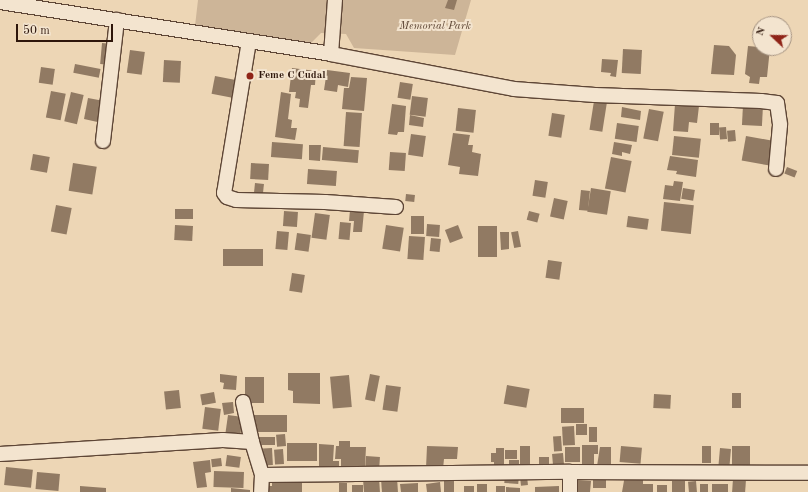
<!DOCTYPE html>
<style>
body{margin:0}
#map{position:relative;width:808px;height:492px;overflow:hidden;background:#edd6b5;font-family:"Old Standard TT",serif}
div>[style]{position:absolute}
.green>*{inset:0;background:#cdb598}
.building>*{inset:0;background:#917a63;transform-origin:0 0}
.roads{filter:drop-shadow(1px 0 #5e4636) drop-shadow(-1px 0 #5e4636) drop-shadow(0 1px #5e4636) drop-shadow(0 -1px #5e4636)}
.minor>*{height:14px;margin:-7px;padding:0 7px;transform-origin:7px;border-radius:7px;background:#f3e4cf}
.dots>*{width:11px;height:11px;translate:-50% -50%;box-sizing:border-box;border:2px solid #f3e4cf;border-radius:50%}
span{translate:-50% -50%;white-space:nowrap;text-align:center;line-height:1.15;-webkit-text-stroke:4px #f3e4cf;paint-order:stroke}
.park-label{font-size:11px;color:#5e4635;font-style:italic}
.poi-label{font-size:11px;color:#2e160b;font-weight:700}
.left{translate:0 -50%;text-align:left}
.north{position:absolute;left:752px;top:16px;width:40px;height:40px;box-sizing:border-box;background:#f3e4cf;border:1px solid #a49281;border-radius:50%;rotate:292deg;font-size:11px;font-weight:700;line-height:16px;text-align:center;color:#2e160b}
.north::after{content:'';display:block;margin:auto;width:14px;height:18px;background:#8f2418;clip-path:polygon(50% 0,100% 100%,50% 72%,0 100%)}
.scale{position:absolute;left:16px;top:24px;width:97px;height:18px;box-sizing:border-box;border:2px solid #2e160b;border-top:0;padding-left:5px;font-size:12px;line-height:14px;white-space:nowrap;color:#2e160b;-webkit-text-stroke:3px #f3e4cf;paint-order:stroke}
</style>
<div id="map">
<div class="green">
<i style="clip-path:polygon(198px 0,471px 0,455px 55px,354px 48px,346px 34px,321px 33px,309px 45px,195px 26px)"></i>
</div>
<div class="building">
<i style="clip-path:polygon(448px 0,457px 0,454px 10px,445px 8px)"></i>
<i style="left:102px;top:43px;width:11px;height:21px;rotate:5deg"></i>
<i style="clip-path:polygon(714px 45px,729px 46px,736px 55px,734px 75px,711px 74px)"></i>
<i style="clip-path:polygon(748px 46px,770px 48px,767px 77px,760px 77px,759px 84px,749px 83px,750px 77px,745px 74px)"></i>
<i style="left:623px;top:49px;width:19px;height:24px;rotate:3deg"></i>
<i style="left:130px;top:50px;width:15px;height:23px;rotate:8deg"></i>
<i style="clip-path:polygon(602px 59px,618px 60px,616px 77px,610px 76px,611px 73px,601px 72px)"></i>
<i style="left:164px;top:60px;width:17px;height:22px;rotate:3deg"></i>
<i style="left:75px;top:64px;width:26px;height:9px;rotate:11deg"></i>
<i style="left:41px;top:67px;width:14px;height:16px;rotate:8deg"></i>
<i style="clip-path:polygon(292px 68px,316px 71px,315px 85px,311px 85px,308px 108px,299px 107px,300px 99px,295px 98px,296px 92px,289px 92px)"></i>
<i style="clip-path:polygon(327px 70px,350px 73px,348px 87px,338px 85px,337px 92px,324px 90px)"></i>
<i style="left:215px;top:76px;width:25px;height:18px;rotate:11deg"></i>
<i style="clip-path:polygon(351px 77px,367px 78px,364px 111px,342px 109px,344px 88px,349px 88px)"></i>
<i style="left:400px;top:82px;width:13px;height:16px;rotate:9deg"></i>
<i style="left:51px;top:91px;width:15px;height:27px;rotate:11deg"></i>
<i style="left:71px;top:92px;width:13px;height:30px;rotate:13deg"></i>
<i style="clip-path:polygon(281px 92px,291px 94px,288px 119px,292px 120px,291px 128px,297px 128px,295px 140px,275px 137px)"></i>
<i style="left:412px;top:96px;width:16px;height:19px;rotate:7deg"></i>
<i style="clip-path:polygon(88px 98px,104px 101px,102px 123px,84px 119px)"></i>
<i style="left:594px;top:101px;width:13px;height:29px;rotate:9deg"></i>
<i style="clip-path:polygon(392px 104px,406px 106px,404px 132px,398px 132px,397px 135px,388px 134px)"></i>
<i style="clip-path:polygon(675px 104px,699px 106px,697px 123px,689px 122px,688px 132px,673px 131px)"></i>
<i style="left:743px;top:105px;width:20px;height:20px;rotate:3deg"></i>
<i style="clip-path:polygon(622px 107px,641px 111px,640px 120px,621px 117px)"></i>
<i style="left:458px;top:108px;width:18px;height:23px;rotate:6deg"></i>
<i style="left:649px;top:109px;width:15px;height:30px;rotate:11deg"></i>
<i style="left:346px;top:112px;width:16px;height:34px;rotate:4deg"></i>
<i style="left:552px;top:113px;width:13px;height:23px;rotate:9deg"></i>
<i style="clip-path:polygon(410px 115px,424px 118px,423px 127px,409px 125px)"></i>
<i style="left:617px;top:123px;width:22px;height:16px;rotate:8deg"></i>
<i style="left:710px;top:123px;width:9px;height:12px"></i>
<i style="left:726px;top:127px;width:12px;height:7px;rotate:85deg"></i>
<i style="left:735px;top:130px;width:11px;height:8px;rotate:85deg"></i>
<i style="clip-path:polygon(453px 133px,470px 135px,468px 145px,473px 145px,472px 152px,481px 154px,478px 176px,459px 174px,460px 167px,448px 165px)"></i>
<i style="left:411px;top:134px;width:15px;height:21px;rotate:8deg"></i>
<i style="left:674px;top:136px;width:27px;height:19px;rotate:6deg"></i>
<i style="left:746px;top:136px;width:27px;height:25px;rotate:10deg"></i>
<i style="left:272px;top:142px;width:31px;height:15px;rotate:4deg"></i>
<i style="clip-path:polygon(614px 142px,632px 145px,630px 154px,622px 152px,622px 156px,612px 154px)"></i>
<i style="clip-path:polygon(309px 145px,321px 145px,320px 161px,309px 160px)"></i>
<i style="left:323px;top:147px;width:36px;height:13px;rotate:5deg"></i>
<i style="left:390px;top:152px;width:16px;height:18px;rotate:4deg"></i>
<i style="left:33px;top:154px;width:17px;height:16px;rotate:10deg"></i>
<i style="clip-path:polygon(670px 156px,698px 160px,696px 177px,676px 174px,677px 171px,667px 170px)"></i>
<i style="left:611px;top:157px;width:21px;height:32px;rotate:11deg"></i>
<i style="left:73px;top:163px;width:24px;height:28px;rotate:9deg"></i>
<i style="left:251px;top:163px;width:18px;height:16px;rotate:3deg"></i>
<i style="left:787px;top:167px;width:11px;height:7px;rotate:22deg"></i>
<i style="left:308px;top:169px;width:29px;height:15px;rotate:4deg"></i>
<i style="left:535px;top:180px;width:13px;height:16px;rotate:9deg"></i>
<i style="clip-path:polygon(674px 181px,683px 182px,680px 201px,663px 199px,665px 185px,673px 186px)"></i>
<i style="left:255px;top:183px;width:9px;height:12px;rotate:6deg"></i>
<i style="left:591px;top:188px;width:20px;height:24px;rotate:9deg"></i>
<i style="left:683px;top:188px;width:12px;height:11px;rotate:9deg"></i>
<i style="left:581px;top:190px;width:9px;height:20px;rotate:6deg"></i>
<i style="left:406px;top:194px;width:9px;height:7px;rotate:6deg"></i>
<i style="left:554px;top:198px;width:14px;height:19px;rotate:12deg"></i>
<i style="left:664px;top:202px;width:30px;height:29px;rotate:6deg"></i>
<i style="left:56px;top:205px;width:16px;height:27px;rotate:11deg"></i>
<i style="left:175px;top:209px;width:18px;height:10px"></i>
<i style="clip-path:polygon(350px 210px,364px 211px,362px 232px,353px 232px,354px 221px,349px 221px)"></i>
<i style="left:284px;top:211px;width:14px;height:15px;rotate:4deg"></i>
<i style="left:529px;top:211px;width:11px;height:9px;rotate:15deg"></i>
<i style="left:315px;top:213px;width:15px;height:25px;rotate:8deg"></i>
<i style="left:411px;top:216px;width:13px;height:18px"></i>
<i style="left:628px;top:216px;width:21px;height:11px;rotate:8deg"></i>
<i style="left:340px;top:222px;width:11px;height:17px;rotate:5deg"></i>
<i style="left:427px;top:224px;width:13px;height:12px;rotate:4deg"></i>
<i style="left:175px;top:225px;width:18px;height:15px;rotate:3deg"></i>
<i style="left:386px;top:225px;width:18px;height:24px;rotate:9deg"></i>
<i style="left:458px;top:225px;width:14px;height:14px;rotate:69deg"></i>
<i style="left:478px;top:226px;width:19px;height:31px"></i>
<i style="left:277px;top:231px;width:12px;height:18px;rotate:5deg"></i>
<i style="left:518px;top:231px;width:16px;height:7px;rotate:79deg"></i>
<i style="clip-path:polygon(500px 232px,509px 232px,509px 249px,501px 250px)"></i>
<i style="left:297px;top:233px;width:14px;height:17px;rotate:8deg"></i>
<i style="left:409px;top:236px;width:16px;height:23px;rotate:4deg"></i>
<i style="left:431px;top:238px;width:10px;height:13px;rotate:6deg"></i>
<i style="left:223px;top:249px;width:40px;height:17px"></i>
<i style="left:548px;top:260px;width:14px;height:18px;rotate:8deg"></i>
<i style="left:292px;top:273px;width:13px;height:18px;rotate:9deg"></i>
<i style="clip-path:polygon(288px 373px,320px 373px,320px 404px,293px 403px,293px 391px,288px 390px)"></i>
<i style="clip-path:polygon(220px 374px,237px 376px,236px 390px,223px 389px,224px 383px,220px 382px)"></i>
<i style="left:370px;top:374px;width:10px;height:26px;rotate:11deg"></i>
<i style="left:349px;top:375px;width:32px;height:19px;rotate:85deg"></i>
<i style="left:245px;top:377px;width:19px;height:26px"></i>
<i style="left:386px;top:385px;width:15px;height:25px;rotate:8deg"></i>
<i style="left:507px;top:385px;width:23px;height:19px;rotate:10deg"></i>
<i style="left:179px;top:390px;width:18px;height:15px;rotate:84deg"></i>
<i style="left:214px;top:392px;width:11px;height:14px;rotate:80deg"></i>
<i style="left:732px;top:393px;width:9px;height:15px"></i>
<i style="left:654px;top:394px;width:17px;height:14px;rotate:3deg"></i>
<i style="clip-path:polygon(233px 402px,234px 413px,224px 415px,222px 403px)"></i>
<i style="left:205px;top:407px;width:16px;height:22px;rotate:7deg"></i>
<i style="left:584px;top:408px;width:15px;height:23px;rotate:90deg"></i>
<i style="left:228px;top:415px;width:15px;height:22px;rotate:8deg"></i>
<i style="left:287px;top:415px;width:17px;height:34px;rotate:90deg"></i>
<i style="left:576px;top:424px;width:11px;height:11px"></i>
<i style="left:574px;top:426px;width:19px;height:12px;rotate:87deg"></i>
<i style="left:589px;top:427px;width:8px;height:15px"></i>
<i style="left:285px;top:434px;width:12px;height:9px;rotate:85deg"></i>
<i style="left:561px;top:436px;width:15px;height:8px;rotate:86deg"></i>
<i style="left:255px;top:437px;width:20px;height:8px"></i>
<i style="clip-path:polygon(339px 441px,350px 441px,350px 447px,366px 447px,365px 467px,341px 467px,341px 459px,335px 459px,336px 446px,339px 446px)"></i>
<i style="left:287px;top:443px;width:30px;height:18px"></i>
<i style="clip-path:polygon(319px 444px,334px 445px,333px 461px,339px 461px,339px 467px,319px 466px)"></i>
<i style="clip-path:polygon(582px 445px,598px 445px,598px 454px,594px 454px,594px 465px,582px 465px)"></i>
<i style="clip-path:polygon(427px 446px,458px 447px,457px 459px,444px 459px,443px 469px,426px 468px)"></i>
<i style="left:520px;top:446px;width:10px;height:21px"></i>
<i style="left:621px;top:446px;width:21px;height:16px;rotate:5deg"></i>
<i style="left:702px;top:446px;width:9px;height:17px"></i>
<i style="left:750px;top:446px;width:22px;height:18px;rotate:90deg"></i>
<i style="left:565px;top:447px;width:15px;height:15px"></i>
<i style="clip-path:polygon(600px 447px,611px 447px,611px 466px,597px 466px)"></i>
<i style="left:272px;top:448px;width:17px;height:9px;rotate:87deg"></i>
<i style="clip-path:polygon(496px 448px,504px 448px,504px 467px,494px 467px,494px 462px,491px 462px,491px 453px,496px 453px)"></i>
<i style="left:720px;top:448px;width:11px;height:20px;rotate:5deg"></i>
<i style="left:283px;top:449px;width:15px;height:9px;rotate:86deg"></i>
<i style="left:505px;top:450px;width:12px;height:9px"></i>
<i style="left:563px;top:453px;width:12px;height:11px;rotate:85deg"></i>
<i style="left:227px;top:455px;width:14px;height:11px;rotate:8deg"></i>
<i style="left:366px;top:456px;width:14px;height:10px;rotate:4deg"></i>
<i style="left:549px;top:457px;width:9px;height:10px;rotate:90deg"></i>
<i style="left:221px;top:458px;width:8px;height:10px;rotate:83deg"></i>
<i style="clip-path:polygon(210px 460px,211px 472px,205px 473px,207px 487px,197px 488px,193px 462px)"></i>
<i style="left:509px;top:460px;width:10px;height:7px"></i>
<i style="left:6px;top:467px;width:27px;height:18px;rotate:6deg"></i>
<i style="left:214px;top:471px;width:30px;height:16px;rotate:2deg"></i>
<i style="left:37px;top:472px;width:23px;height:17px;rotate:5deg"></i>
<i style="left:505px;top:473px;width:14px;height:10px;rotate:4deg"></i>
<i style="clip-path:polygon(625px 475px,643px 476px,643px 484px,653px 484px,653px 492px,622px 492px)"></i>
<i style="left:527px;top:476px;width:9px;height:7px;rotate:84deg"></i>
<i style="clip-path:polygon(302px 478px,302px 492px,269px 492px,269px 486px,272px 486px,272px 482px)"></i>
<i style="left:379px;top:478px;width:14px;height:16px;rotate:86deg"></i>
<i style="left:397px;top:478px;width:14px;height:16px;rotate:86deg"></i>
<i style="left:593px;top:478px;width:13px;height:10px"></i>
<i style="left:733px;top:479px;width:13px;height:13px;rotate:4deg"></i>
<i style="clip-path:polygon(578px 480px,591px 481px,590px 492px,578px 492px)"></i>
<i style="left:444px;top:481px;width:10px;height:11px"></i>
<i style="left:672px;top:481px;width:13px;height:11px"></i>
<i style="left:696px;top:481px;width:11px;height:8px;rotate:85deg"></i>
<i style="clip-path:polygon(440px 482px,441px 492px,427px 492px,426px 484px)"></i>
<i style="left:339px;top:483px;width:8px;height:9px"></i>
<i style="clip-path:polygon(418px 483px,418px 492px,401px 492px,400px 484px)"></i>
<i style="left:477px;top:484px;width:10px;height:8px"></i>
<i style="left:700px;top:484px;width:8px;height:8px"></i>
<i style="left:712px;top:484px;width:16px;height:8px"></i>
<i style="left:352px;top:485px;width:11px;height:7px"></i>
<i style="left:657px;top:485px;width:10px;height:7px"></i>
<i style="clip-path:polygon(80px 486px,106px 488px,106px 492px,80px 492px)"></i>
<i style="left:464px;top:486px;width:10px;height:6px"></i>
<i style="left:496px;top:486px;width:9px;height:6px"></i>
<i style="clip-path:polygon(559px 486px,559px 492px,535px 492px,535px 487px)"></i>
<i style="clip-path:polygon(506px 487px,520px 488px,520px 492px,506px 492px)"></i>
<i style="clip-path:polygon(231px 488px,250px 490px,250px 492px,231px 492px)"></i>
</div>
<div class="roads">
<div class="minor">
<i style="left:0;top:2px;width:335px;rotate:8.9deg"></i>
<i style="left:331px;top:54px;width:186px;rotate:10.8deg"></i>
<i style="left:514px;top:89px;width:81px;rotate:4.2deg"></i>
<i style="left:595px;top:95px;width:166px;rotate:2.1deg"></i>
<i style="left:761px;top:101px;width:16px;rotate:7deg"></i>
<i style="left:777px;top:103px;width:22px;rotate:82deg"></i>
<i style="left:780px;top:125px;width:44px;rotate:95.2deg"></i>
<i style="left:249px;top:41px;width:154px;rotate:99.3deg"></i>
<i style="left:224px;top:193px;width:5px;rotate:53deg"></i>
<i style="left:227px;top:197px;width:9px;rotate:18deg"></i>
<i style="left:236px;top:200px;width:89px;rotate:1.3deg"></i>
<i style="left:325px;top:202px;width:71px;rotate:4deg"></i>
<i style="left:331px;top:54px;width:54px;rotate:-85.8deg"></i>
<i style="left:103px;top:141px;width:122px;rotate:-83.4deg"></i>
<i style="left:243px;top:402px;width:41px;rotate:77.3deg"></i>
<i style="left:0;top:454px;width:223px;rotate:-3.6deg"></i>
<i style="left:223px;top:440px;width:29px;rotate:4deg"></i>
<i style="left:252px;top:442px;width:34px;rotate:73deg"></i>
<i style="left:262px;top:475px;width:17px;rotate:93deg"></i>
<i style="left:262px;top:475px;width:308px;rotate:-0.6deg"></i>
<i style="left:570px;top:472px;width:238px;rotate:0.2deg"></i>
<i style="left:570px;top:492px;width:20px;rotate:-90deg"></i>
</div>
</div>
<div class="dots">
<i style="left:250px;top:76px;background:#8f2418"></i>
</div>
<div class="park-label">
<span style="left:435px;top:27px">Memorial Park</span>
</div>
<div class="poi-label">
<span class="left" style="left:258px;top:76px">Feme C Cudal</span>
</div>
<div class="north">N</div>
<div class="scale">50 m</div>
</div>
